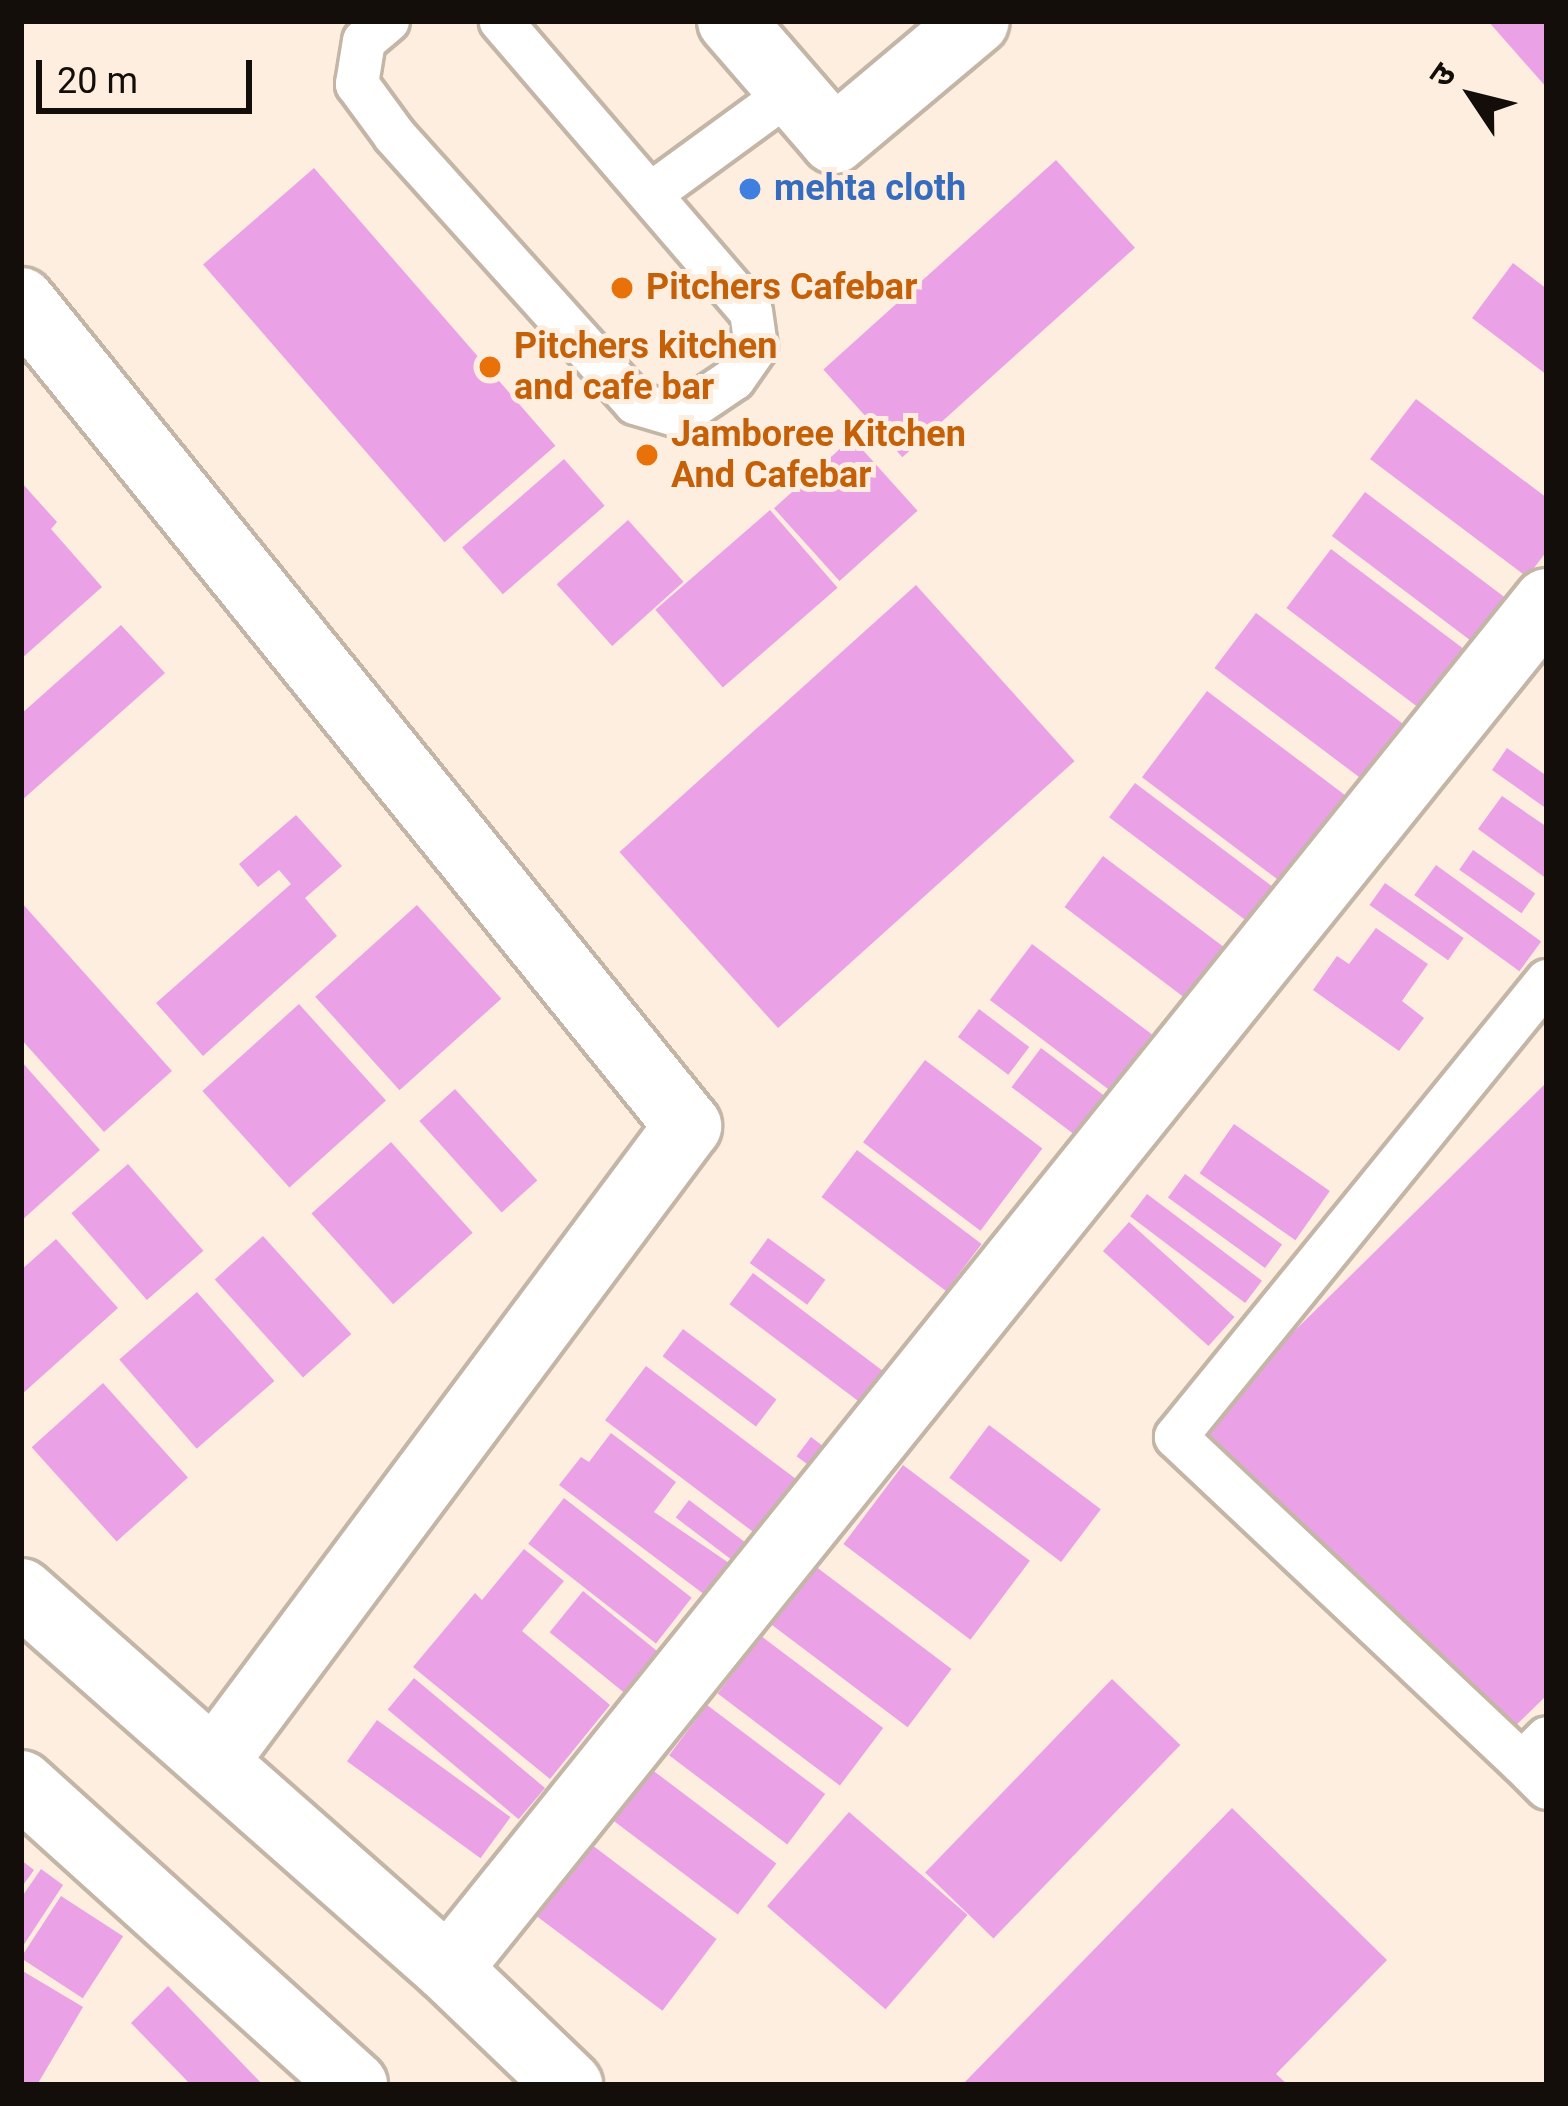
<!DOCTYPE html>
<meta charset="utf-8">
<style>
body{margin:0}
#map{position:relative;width:1568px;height:2106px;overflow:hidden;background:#feeedf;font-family:Roboto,"Noto Sans Devanagari",sans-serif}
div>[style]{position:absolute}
.building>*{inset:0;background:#eaa1e6;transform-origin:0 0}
.roads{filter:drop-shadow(3px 0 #c4b6a7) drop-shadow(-3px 0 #c4b6a7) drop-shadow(0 3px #c4b6a7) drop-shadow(0 -3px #c4b6a7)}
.service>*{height:42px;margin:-21px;padding:0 21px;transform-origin:21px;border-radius:21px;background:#fff}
.minor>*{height:66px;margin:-33px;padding:0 33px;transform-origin:33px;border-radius:33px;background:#fff}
.tertiary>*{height:66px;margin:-33px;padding:0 33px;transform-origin:33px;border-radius:33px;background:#fff}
.dots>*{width:33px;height:33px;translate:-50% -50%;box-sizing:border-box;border:6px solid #feeedf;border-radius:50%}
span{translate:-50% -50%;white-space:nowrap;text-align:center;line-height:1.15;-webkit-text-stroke:10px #feeedf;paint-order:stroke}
.shop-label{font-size:36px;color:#366cbe;font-weight:700}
.left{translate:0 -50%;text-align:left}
.food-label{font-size:36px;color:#c56008;font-weight:700}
.frame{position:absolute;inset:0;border:24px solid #130e09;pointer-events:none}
.north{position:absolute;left:1412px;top:36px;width:120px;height:120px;-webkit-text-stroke:9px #feeedf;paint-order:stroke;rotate:305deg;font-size:33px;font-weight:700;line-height:48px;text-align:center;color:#130e09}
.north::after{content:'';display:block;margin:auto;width:42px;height:54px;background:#130e09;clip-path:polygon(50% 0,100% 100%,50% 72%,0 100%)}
.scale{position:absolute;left:36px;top:60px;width:216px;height:54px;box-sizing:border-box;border:6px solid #130e09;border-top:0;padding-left:15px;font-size:36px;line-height:42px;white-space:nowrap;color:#130e09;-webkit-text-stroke:9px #feeedf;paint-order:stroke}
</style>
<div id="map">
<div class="building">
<i style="clip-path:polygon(1488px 21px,1547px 21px,1547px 88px)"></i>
<i style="left:1056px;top:160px;width:118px;height:313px;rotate:48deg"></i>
<i style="left:314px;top:168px;width:368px;height:147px;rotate:49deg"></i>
<i style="clip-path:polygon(1513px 263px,1547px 289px,1547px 375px,1472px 318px)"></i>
<i style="clip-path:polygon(1416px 399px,1547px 498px,1547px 551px,1527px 577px,1370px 459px)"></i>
<i style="left:852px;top:438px;width:98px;height:105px;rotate:48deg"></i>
<i style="left:564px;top:459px;width:62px;height:135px;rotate:49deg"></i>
<i style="clip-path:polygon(21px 482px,57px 522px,51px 529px,102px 587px,21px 659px)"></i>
<i style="left:1365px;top:492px;width:194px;height:55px;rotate:37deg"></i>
<i style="left:770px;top:510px;width:103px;height:152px;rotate:49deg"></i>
<i style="left:628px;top:520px;width:83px;height:96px;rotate:48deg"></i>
<i style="left:1331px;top:549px;width:190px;height:74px;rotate:37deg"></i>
<i style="left:916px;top:585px;width:237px;height:399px;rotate:48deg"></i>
<i style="left:1256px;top:613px;width:191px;height:69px;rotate:37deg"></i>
<i style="clip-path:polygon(121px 625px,165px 673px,21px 801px,21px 714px)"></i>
<i style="left:1207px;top:691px;width:176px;height:108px;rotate:37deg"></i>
<i style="clip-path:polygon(1507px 748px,1547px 776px,1547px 809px,1492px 770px)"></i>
<i style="left:1135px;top:783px;width:173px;height:43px;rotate:37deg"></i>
<i style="clip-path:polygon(1502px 796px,1547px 827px,1547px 879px,1478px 829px)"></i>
<i style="clip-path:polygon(296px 815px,342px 866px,305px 898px,337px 936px,203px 1056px,156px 1003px,291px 884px,279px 870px,258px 887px,239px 864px)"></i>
<i style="left:1473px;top:850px;width:76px;height:24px;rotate:35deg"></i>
<i style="left:1103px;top:856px;width:165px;height:64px;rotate:37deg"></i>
<i style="left:1436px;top:865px;width:130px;height:37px;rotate:36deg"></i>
<i style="left:1385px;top:883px;width:96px;height:27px;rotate:35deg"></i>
<i style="clip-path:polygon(21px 902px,172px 1071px,104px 1132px,21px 1039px)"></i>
<i style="left:417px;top:905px;width:126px;height:137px;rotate:48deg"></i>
<i style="clip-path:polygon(1376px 928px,1428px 964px,1402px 1001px,1424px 1018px,1399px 1051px,1313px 990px,1337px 956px,1349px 964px)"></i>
<i style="left:1032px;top:944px;width:150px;height:70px;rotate:37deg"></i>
<i style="left:299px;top:1004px;width:130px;height:130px;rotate:48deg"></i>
<i style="left:979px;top:1009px;width:63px;height:35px;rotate:37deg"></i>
<i style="left:1041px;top:1048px;width:96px;height:49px;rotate:37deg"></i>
<i style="left:925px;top:1060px;width:147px;height:103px;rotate:37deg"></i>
<i style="clip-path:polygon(21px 1061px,100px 1150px,21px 1221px)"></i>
<i style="clip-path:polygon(1547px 1082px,1547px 1695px,1504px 1737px,1199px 1425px)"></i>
<i style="left:455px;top:1089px;width:123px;height:48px;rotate:48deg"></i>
<i style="left:1234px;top:1124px;width:117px;height:60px;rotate:35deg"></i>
<i style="left:391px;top:1142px;width:122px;height:107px;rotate:48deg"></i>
<i style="left:857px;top:1150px;width:156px;height:59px;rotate:37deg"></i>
<i style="left:128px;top:1164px;width:115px;height:75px;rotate:49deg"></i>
<i style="left:1185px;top:1174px;width:120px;height:29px;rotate:36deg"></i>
<i style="left:1147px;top:1194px;width:144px;height:28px;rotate:37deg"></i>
<i style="left:1129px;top:1222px;width:142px;height:39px;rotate:42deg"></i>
<i style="left:263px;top:1236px;width:132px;height:65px;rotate:48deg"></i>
<i style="left:768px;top:1238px;width:71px;height:31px;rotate:36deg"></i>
<i style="clip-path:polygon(56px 1239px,118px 1308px,21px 1395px,21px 1270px)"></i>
<i style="left:753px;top:1273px;width:169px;height:39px;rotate:37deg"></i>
<i style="left:197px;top:1292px;width:118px;height:103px;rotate:49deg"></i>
<i style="left:683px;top:1329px;width:117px;height:34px;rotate:37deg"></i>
<i style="left:646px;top:1366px;width:197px;height:68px;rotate:37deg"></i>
<i style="left:103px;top:1383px;width:127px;height:96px;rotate:48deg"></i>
<i style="left:989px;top:1425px;width:140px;height:66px;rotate:37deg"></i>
<i style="clip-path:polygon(611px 1433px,676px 1482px,654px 1512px,729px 1563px,705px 1595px,559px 1485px,581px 1457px,589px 1462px)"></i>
<i style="left:811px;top:1437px;width:31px;height:24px;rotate:37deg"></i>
<i style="left:903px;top:1465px;width:159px;height:99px;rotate:37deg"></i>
<i style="left:564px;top:1498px;width:162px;height:58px;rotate:38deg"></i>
<i style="left:689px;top:1500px;width:82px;height:22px;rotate:37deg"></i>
<i style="clip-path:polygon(524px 1549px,564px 1581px,522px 1631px,610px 1705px,550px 1779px,413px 1667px,475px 1593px,482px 1600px)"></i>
<i style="left:815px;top:1566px;width:171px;height:73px;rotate:37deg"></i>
<i style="left:583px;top:1591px;width:102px;height:53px;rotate:39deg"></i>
<i style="left:761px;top:1636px;width:153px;height:72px;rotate:37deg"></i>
<i style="left:414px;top:1678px;width:171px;height:41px;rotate:40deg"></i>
<i style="left:1112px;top:1679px;width:95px;height:269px;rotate:44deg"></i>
<i style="left:707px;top:1705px;width:148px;height:63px;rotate:37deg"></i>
<i style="left:377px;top:1720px;width:165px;height:51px;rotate:36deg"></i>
<i style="left:651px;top:1769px;width:157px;height:64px;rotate:37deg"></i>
<i style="clip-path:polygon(1232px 1808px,1387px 1960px,1276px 2074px,1288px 2085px,962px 2085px)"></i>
<i style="left:849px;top:1812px;width:157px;height:125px;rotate:41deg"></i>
<i style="left:588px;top:1842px;width:161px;height:90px;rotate:37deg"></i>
<i style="clip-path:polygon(21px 1860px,34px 1870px,21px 1888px)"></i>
<i style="clip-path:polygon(41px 1869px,63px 1885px,21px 1949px,21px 1898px)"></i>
<i style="left:61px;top:1896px;width:74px;height:74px;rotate:33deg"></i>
<i style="clip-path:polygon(21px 1970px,83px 2007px,37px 2085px,21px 2085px)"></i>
<i style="clip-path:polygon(168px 1986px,263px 2085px,191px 2085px,131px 2023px)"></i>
</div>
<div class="roads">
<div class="service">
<i style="left:388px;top:21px;width:31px;rotate:140deg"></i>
<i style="left:364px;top:41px;width:44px;rotate:99.2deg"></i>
<i style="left:357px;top:84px;width:64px;rotate:53.8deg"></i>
<i style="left:395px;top:136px;width:359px;rotate:48deg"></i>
<i style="left:635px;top:403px;width:46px;rotate:16.5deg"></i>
<i style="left:679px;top:416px;width:66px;rotate:-33.9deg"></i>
<i style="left:734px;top:379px;width:39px;rotate:-55deg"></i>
<i style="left:756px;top:347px;width:35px;rotate:-98deg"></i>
<i style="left:751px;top:312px;width:384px;rotate:-130.7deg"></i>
<i style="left:652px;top:193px;width:173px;rotate:-36.1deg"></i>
<i style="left:1547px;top:981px;width:588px;rotate:129.13deg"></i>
<i style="left:1176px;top:1437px;width:475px;rotate:43.3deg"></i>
<i style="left:1522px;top:1763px;width:35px;rotate:-45deg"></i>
<i style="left:1522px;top:1763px;width:35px;rotate:45deg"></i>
</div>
<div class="minor">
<i style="left:731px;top:21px;width:157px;rotate:49.1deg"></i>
<i style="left:834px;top:140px;width:185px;rotate:-40deg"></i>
<i style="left:21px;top:301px;width:1061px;rotate:51.04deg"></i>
<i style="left:688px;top:1126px;width:793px;rotate:126.7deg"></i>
<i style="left:448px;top:1969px;width:1754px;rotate:-51.2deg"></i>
</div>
<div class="tertiary">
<i style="left:21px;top:1592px;width:570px;rotate:41.44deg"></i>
<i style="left:448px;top:1969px;width:168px;rotate:43.8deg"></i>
<i style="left:21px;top:1784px;width:449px;rotate:42.1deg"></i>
</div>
</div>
<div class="dots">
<i style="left:750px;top:189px;background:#3f7fe0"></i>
<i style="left:622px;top:288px;background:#e8710a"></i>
<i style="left:490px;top:367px;background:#e8710a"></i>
<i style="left:647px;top:455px;background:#e8710a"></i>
</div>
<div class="shop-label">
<span class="left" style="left:774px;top:189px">mehta cloth</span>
</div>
<div class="food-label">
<span class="left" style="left:646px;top:288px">Pitchers Cafebar</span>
<span class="left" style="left:514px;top:367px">Pitchers kitchen<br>and cafe bar</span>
<span class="left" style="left:671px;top:455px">Jamboree Kitchen<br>And Cafebar</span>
</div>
<div class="frame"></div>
<div class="north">उ</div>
<div class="scale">20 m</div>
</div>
